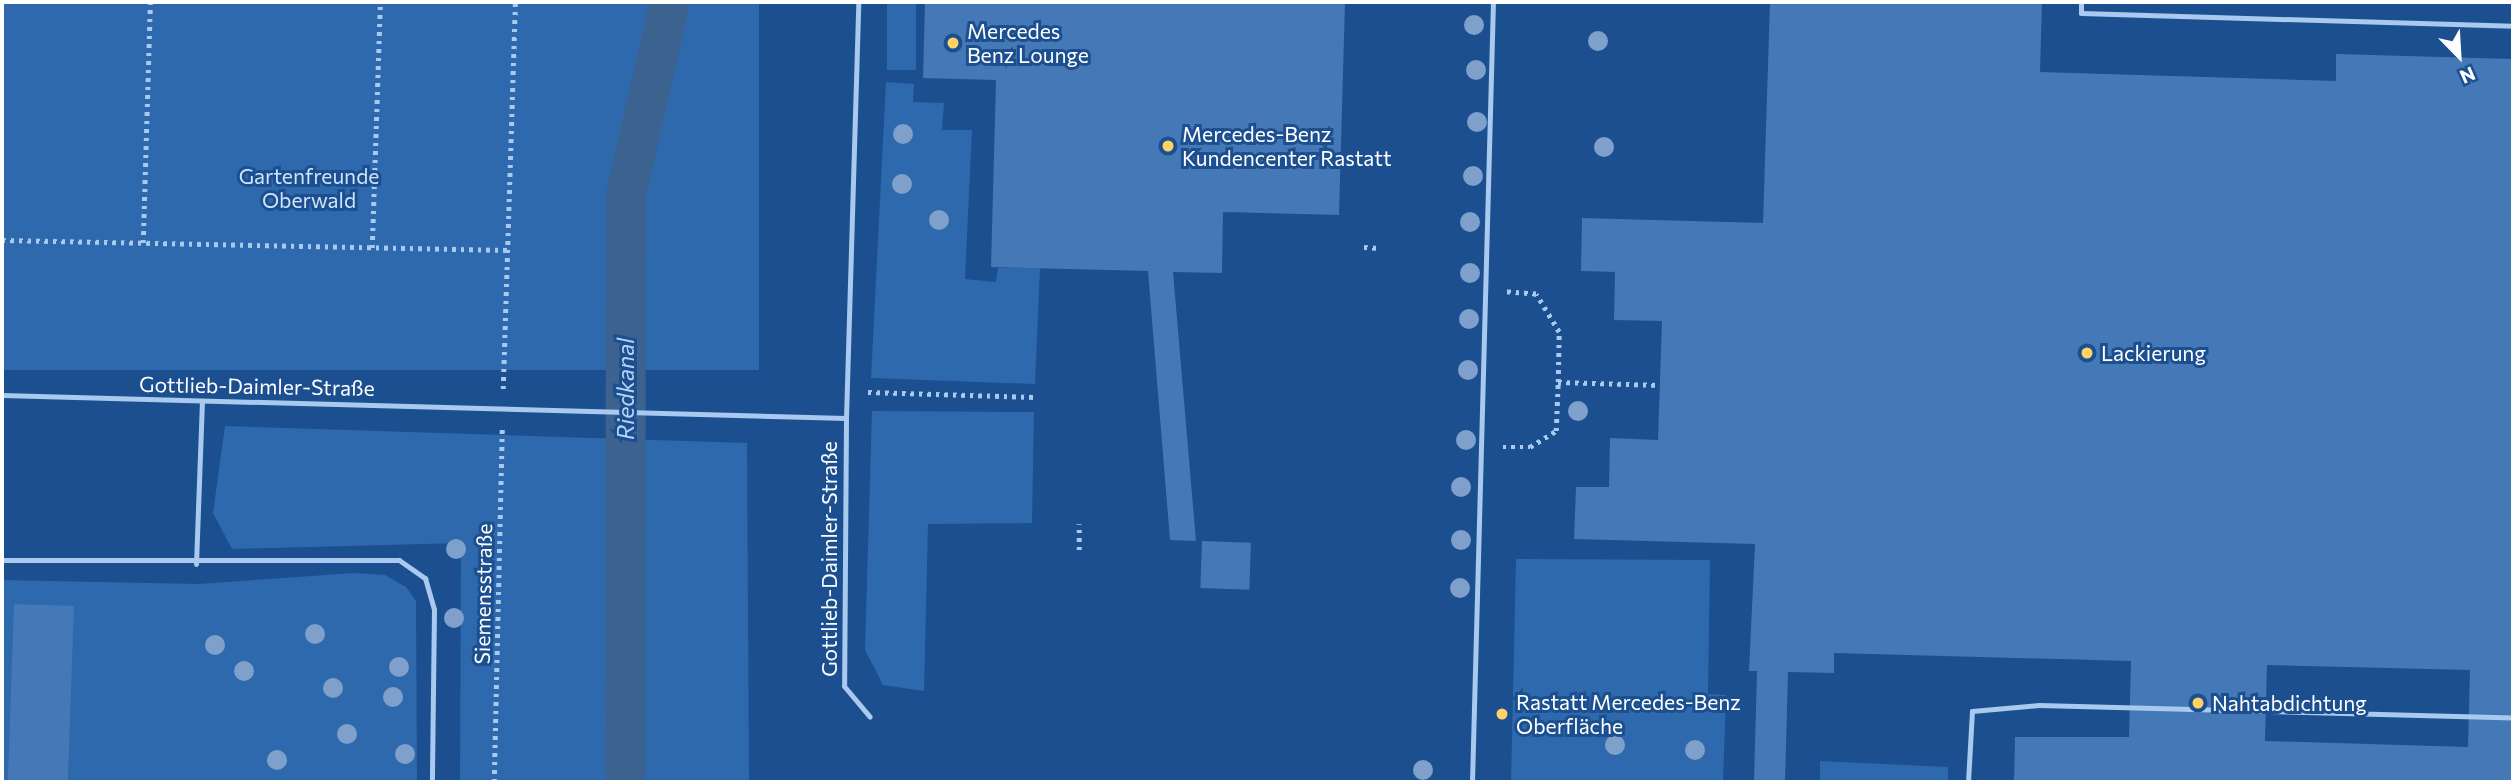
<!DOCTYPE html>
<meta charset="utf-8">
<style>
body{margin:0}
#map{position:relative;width:2515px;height:784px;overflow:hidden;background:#1b4f8f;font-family:Commissioner,sans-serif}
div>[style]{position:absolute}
.green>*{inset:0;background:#2e69ad;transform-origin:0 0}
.canal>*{height:40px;margin:-20px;padding:0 20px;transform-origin:20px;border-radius:20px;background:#3c6290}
.building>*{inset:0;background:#4478b7;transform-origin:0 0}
.path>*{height:4.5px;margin-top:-2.25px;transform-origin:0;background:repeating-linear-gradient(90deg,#a9c9ee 0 3.5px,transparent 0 8.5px)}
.service>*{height:5px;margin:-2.5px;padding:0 2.5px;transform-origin:2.5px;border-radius:2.5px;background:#a9c9ee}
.trees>*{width:20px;height:20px;margin:-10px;border-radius:50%;background:#7ea0ca}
.dots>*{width:19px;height:19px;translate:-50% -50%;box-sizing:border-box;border:4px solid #1b4f8f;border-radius:50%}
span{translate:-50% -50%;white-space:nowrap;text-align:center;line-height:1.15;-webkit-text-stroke:6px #1b4f8f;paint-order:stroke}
.poi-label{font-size:21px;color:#fff}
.left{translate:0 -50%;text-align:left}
.park-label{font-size:21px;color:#cfe3fa}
.street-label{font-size:21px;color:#fff}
.water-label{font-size:23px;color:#b5d3f5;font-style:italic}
.frame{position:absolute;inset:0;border:4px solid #fff;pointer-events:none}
.north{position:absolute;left:2424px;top:21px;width:70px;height:70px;-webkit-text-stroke:5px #1b4f8f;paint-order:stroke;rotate:156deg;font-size:19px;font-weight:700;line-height:28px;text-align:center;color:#fff}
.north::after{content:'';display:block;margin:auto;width:24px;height:32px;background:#fff;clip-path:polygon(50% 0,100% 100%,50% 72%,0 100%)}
</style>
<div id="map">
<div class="green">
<i style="left:2px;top:2px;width:757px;height:368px"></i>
<i style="left:887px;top:2px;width:29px;height:68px"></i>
<i style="clip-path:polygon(886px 82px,914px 84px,913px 102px,944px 103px,942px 130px,972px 130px,965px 279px,996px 282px,998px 268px,1040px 268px,1035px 384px,871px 378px)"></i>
<i style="clip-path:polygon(872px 411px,1034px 412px,1032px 523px,928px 524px,924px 691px,883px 685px,865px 650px)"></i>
<i style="clip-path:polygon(225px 426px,747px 443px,749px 782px,460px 782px,461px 543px,232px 549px,213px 513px)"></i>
<i style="clip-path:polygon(1516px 559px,1710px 560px,1708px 694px,1726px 695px,1723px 782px,1511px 782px)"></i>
<i style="clip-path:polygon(354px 573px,385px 575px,406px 587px,416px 601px,417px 782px,2px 782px,2px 580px,199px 584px)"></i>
<i style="clip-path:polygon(1820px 761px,1948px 767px,1948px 782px,1820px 782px)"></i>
</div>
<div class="canal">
<i style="left:625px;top:782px;width:587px;rotate:-89.9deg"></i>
<i style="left:626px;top:195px;width:198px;rotate:-77.2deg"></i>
</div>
<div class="building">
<i style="clip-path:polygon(925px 2px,1345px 2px,1339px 215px,1223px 212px,1222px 273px,1173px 272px,1196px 541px,1170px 540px,1148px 271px,991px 267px,996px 80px,923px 78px)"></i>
<i style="clip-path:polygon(evenodd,1770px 2px,2042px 2px,2040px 72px,2336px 81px,2336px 54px,2513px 59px,2513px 782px,2014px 782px,2015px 737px,2129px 737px,2131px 661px,1834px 653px,1834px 673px,1788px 672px,1785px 782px,1754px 782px,1757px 671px,1749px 671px,1755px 544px,1574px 539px,1576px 487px,1609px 487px,1610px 438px,1658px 440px,1662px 321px,1614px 320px,1615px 272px,1581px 271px,1582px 218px,1763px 223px,1770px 2px,2267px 665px,2470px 670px,2468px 747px,2265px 741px,2267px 665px)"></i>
<i style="left:1202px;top:541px;width:49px;height:47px;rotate:2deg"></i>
<i style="left:14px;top:604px;width:60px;height:178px;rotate:2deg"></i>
</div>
<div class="path">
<i style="left:2px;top:240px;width:506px;rotate:1.13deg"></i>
<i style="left:143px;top:243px;width:241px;rotate:-88.3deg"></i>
<i style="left:1364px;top:247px;width:15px;rotate:4deg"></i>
<i style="left:372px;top:248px;width:246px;rotate:-88.1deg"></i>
<i style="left:1558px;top:382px;width:102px;rotate:1.7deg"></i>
<i style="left:503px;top:389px;width:387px;rotate:-88.2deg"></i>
<i style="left:868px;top:392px;width:167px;rotate:1.7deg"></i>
<i style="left:1503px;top:447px;width:27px"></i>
<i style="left:1530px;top:447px;width:31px;rotate:-32deg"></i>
<i style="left:1556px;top:431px;width:49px;rotate:-87.7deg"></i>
<i style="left:1558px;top:382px;width:50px;rotate:-88.9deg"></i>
<i style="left:1559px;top:332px;width:44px;rotate:-121.2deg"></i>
<i style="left:1536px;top:294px;width:31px;rotate:-176deg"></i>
<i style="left:1079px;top:550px;width:26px;rotate:-90deg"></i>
<i style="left:494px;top:782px;width:353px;rotate:-88.7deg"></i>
</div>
<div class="service">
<i style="left:2081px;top:2px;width:11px;rotate:90deg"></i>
<i style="left:2081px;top:13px;width:432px;rotate:1.7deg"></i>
<i style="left:2px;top:395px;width:844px;rotate:1.56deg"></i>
<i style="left:846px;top:418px;width:268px;rotate:90.4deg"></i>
<i style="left:844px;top:686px;width:40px;rotate:50deg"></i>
<i style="left:846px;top:418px;width:416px;rotate:-88.3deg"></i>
<i style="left:2px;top:560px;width:397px"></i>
<i style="left:399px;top:560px;width:32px;rotate:35deg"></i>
<i style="left:425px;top:578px;width:32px;rotate:74deg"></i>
<i style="left:434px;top:609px;width:173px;rotate:90.7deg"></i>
<i style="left:196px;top:564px;width:163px;rotate:-87.9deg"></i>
<i style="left:1472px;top:782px;width:780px;rotate:-88.46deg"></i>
<i style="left:1968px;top:782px;width:71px;rotate:-86.8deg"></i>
<i style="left:1972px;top:711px;width:67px;rotate:-5.1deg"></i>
<i style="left:2039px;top:705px;width:474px;rotate:1.5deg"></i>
</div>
<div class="trees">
<i style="left:1474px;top:25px"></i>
<i style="left:1598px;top:41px"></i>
<i style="left:1476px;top:70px"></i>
<i style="left:1477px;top:122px"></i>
<i style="left:903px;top:134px"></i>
<i style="left:1604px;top:147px"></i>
<i style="left:1473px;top:176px"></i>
<i style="left:902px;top:184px"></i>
<i style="left:939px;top:220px"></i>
<i style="left:1470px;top:222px"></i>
<i style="left:1470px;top:273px"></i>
<i style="left:1469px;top:319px"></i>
<i style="left:1468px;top:370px"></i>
<i style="left:1578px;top:411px"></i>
<i style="left:1466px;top:440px"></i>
<i style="left:1461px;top:487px"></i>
<i style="left:1461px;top:540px"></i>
<i style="left:456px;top:549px"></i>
<i style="left:1460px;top:588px"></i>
<i style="left:454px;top:618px"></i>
<i style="left:315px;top:634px"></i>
<i style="left:215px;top:645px"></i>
<i style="left:399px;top:667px"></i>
<i style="left:244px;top:671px"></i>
<i style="left:333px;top:688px"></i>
<i style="left:393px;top:697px"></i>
<i style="left:347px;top:734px"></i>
<i style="left:1615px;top:745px"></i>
<i style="left:1695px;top:750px"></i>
<i style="left:405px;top:754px"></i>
<i style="left:277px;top:760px"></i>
<i style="left:1423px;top:770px"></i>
</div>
<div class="dots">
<i style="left:953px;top:43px;background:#ffd166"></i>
<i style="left:1168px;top:146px;background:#ffd166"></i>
<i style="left:2087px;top:353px;background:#ffd166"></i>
<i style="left:2198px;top:703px;background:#ffd166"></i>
<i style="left:1502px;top:714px;background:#ffd166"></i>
</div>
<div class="poi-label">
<span class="left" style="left:967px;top:43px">Mercedes<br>Benz Lounge</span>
<span class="left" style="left:1182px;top:146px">Mercedes-Benz<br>Kundencenter Rastatt</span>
<span class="left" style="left:2101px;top:353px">Lackierung</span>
<span class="left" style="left:1516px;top:714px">Rastatt Mercedes-Benz<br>Oberfläche</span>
<span class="left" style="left:2212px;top:703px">Nahtabdichtung</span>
</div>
<div class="park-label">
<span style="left:309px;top:188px">Gartenfreunde<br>Oberwald</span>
</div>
<div class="street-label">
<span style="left:257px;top:386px;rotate:1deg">Gottlieb-Daimler-Straße</span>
<span style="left:829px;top:559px;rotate:-90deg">Gottlieb-Daimler-Straße</span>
<span style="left:483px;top:594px;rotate:-89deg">Siemensstraße</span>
</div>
<div class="water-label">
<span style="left:625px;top:389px;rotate:-90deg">Riedkanal</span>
</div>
<div class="frame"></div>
<div class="north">N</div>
</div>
